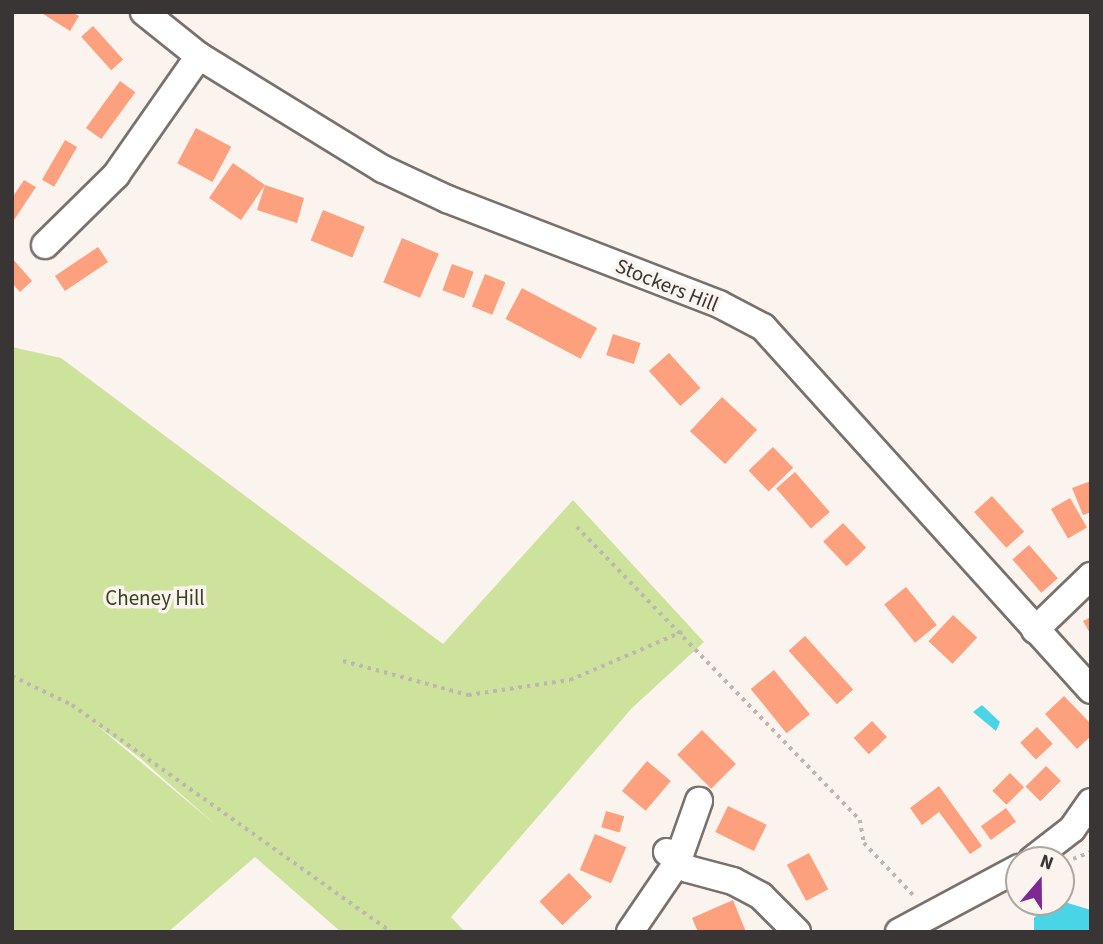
<!DOCTYPE html>
<style>
body{margin:0}
#map{position:relative;width:1103px;height:944px;overflow:hidden;background:#fbf3ee;font-family:"Source Sans 3",sans-serif}
div>[style]{position:absolute}
.green>*{inset:0;background:#cde29b}
.water>*{inset:0;background:#49d5e6}
.building>*{inset:0;background:#fca07e;transform-origin:0 0}
.path>*{height:3.5px;margin-top:-1.75px;transform-origin:0;background:repeating-linear-gradient(90deg,#bdb6b3 0 3.5px,transparent 0 8.5px)}
.roads{filter:drop-shadow(2px 0 #79716d) drop-shadow(-2px 0 #79716d) drop-shadow(0 2px #79716d) drop-shadow(0 -2px #79716d)}
.minor>*{height:26px;margin:-13px;padding:0 13px;transform-origin:13px;border-radius:13px;background:#fff}
span{translate:-50% -50%;white-space:nowrap;text-align:center;line-height:1.15;-webkit-text-stroke:7px #fbf3ee;paint-order:stroke}
.street-label{font-size:21px;color:#383534}
.park-label{font-size:21px;color:#37411b}
.frame{position:absolute;inset:0;border:14px solid #383534;pointer-events:none}
.north{position:absolute;left:1005px;top:846px;width:70px;height:70px;box-sizing:border-box;background:#fbf3ee;border:2px solid #ada7a4;border-radius:50%;rotate:20deg;font-size:19px;font-weight:700;line-height:28px;text-align:center;color:#383534}
.north::after{content:'';display:block;margin:auto;width:24px;height:32px;background:#7e2896;clip-path:polygon(50% 0,100% 100%,50% 72%,0 100%)}
</style>
<div id="map">
<div class="green">
<i style="clip-path:polygon(evenodd,12px 347px,61px 358px,443px 644px,573px 500px,704px 642px,632px 708px,451px 917px,465px 932px,341px 932px,255px 857px,168px 932px,12px 932px,12px 347px,94px 723px,140px 758px,217px 826px,94px 723px)"></i>
</div>
<div class="water">
<i style="clip-path:polygon(982px 705px,1000px 722px,996px 731px,973px 712px)"></i>
<i style="clip-path:polygon(1061px 901px,1091px 910px,1091px 932px,1034px 932px,1034px 918px,1045px 907px)"></i>
</div>
<div class="building">
<i style="clip-path:polygon(40px 12px,72px 12px,79px 16px,70px 31px)"></i>
<i style="left:93px;top:26px;width:45px;height:16px;rotate:48deg"></i>
<i style="left:120px;top:81px;width:19px;height:58px;rotate:36deg"></i>
<i style="left:196px;top:128px;width:40px;height:40px;rotate:28deg"></i>
<i style="left:65px;top:140px;width:14px;height:46px;rotate:30deg"></i>
<i style="clip-path:polygon(233px 163px,265px 185px,304px 198px,297px 223px,257px 210px,265px 185px,241px 220px,209px 198px)"></i>
<i style="clip-path:polygon(24px 180px,36px 187px,12px 223px,12px 198px)"></i>
<i style="left:323px;top:210px;width:45px;height:33px;rotate:22deg"></i>
<i style="left:402px;top:238px;width:40px;height:48px;rotate:23deg"></i>
<i style="left:98px;top:247px;width:18px;height:52px;rotate:56deg"></i>
<i style="clip-path:polygon(12px 258px,32px 281px,20px 292px,12px 283px)"></i>
<i style="left:452px;top:264px;width:23px;height:28px;rotate:20deg"></i>
<i style="left:485px;top:274px;width:22px;height:35px;rotate:22deg"></i>
<i style="left:522px;top:288px;width:85px;height:35px;rotate:28deg"></i>
<i style="left:613px;top:334px;width:29px;height:22px;rotate:18deg"></i>
<i style="left:669px;top:353px;width:47px;height:27px;rotate:48deg"></i>
<i style="left:722px;top:397px;width:48px;height:47px;rotate:43deg"></i>
<i style="left:773px;top:447px;width:29px;height:34px;rotate:46deg"></i>
<i style="left:795px;top:472px;width:53px;height:25px;rotate:49deg"></i>
<i style="clip-path:polygon(1091px 481px,1091px 512px,1083px 515px,1072px 488px)"></i>
<i style="left:992px;top:496px;width:48px;height:24px;rotate:48deg"></i>
<i style="left:1070px;top:498px;width:34px;height:22px;rotate:60deg"></i>
<i style="left:843px;top:523px;width:34px;height:27px;rotate:47deg"></i>
<i style="left:1029px;top:545px;width:44px;height:22px;rotate:49deg"></i>
<i style="left:906px;top:587px;width:49px;height:28px;rotate:51deg"></i>
<i style="left:953px;top:615px;width:33px;height:36px;rotate:43deg"></i>
<i style="clip-path:polygon(1091px 617px,1091px 635px,1083px 621px)"></i>
<i style="left:805px;top:636px;width:72px;height:22px;rotate:48deg"></i>
<i style="left:774px;top:670px;width:57px;height:30px;rotate:51deg"></i>
<i style="clip-path:polygon(1064px 696px,1091px 724px,1091px 736px,1077px 749px,1045px 714px)"></i>
<i style="left:872px;top:721px;width:22px;height:25px;rotate:47deg"></i>
<i style="left:1037px;top:727px;width:23px;height:23px;rotate:47deg"></i>
<i style="left:702px;top:730px;width:48px;height:35px;rotate:45deg"></i>
<i style="left:647px;top:761px;width:31px;height:39px;rotate:40deg"></i>
<i style="left:1046px;top:766px;width:21px;height:29px;rotate:45deg"></i>
<i style="left:1010px;top:773px;width:20px;height:25px;rotate:45deg"></i>
<i style="clip-path:polygon(939px 786px,982px 846px,970px 854px,939px 812px,922px 825px,910px 808px)"></i>
<i style="left:728px;top:806px;width:43px;height:29px;rotate:26deg"></i>
<i style="left:1006px;top:808px;width:17px;height:31px;rotate:54deg"></i>
<i style="left:606px;top:811px;width:19px;height:17px;rotate:16deg"></i>
<i style="left:595px;top:834px;width:34px;height:39px;rotate:23deg"></i>
<i style="left:809px;top:853px;width:41px;height:25px;rotate:62deg"></i>
<i style="left:569px;top:873px;width:33px;height:41px;rotate:46deg"></i>
<i style="clip-path:polygon(733px 900px,746px 932px,698px 932px,692px 918px)"></i>
</div>
<div class="path">
<i style="left:577px;top:527px;width:407px;rotate:46deg"></i>
<i style="left:860px;top:820px;width:23px;rotate:80deg"></i>
<i style="left:864px;top:843px;width:76px;rotate:46.6deg"></i>
<i style="left:343px;top:661px;width:130px;rotate:15.2deg"></i>
<i style="left:468px;top:695px;width:103px;rotate:-8.4deg"></i>
<i style="left:570px;top:680px;width:122px;rotate:-23.2deg"></i>
<i style="left:12px;top:676px;width:67px;rotate:25.8deg"></i>
<i style="left:72px;top:705px;width:392px;rotate:35.4deg"></i>
<i style="left:1073px;top:859px;width:19px;rotate:-21deg"></i>
</div>
<div class="roads">
<div class="minor">
<i style="left:144px;top:12px;width:70px;rotate:38.7deg"></i>
<i style="left:199px;top:56px;width:216px;rotate:31.6deg"></i>
<i style="left:383px;top:169px;width:71px;rotate:25.1deg"></i>
<i style="left:447px;top:199px;width:292px;rotate:21.1deg"></i>
<i style="left:719px;top:304px;width:50px;rotate:27.6deg"></i>
<i style="left:763px;top:327px;width:489px;rotate:47.9deg"></i>
<i style="left:45px;top:245px;width:100px;rotate:-44.6deg"></i>
<i style="left:116px;top:175px;width:145px;rotate:-55.1deg"></i>
<i style="left:1035px;top:630px;width:78px;rotate:-44deg"></i>
<i style="left:667px;top:852px;width:27px;rotate:39deg"></i>
<i style="left:688px;top:869px;width:47px;rotate:14.9deg"></i>
<i style="left:733px;top:881px;width:32px;rotate:28deg"></i>
<i style="left:761px;top:896px;width:51px;rotate:45deg"></i>
<i style="left:1032px;top:860px;width:51px;rotate:-37.8deg"></i>
<i style="left:1072px;top:829px;width:33px;rotate:-55deg"></i>
<i style="left:630px;top:932px;width:83px;rotate:-55.7deg"></i>
<i style="left:677px;top:863px;width:66px;rotate:-70.5deg"></i>
<i style="left:899px;top:932px;width:136px;rotate:-28.1deg"></i>
</div>
</div>
<div class="street-label">
<span style="left:667px;top:285px;rotate:22deg">Stockers Hill</span>
</div>
<div class="park-label">
<span style="left:155px;top:598px">Cheney Hill</span>
</div>
<div class="frame"></div>
<div class="north">N</div>
</div>
